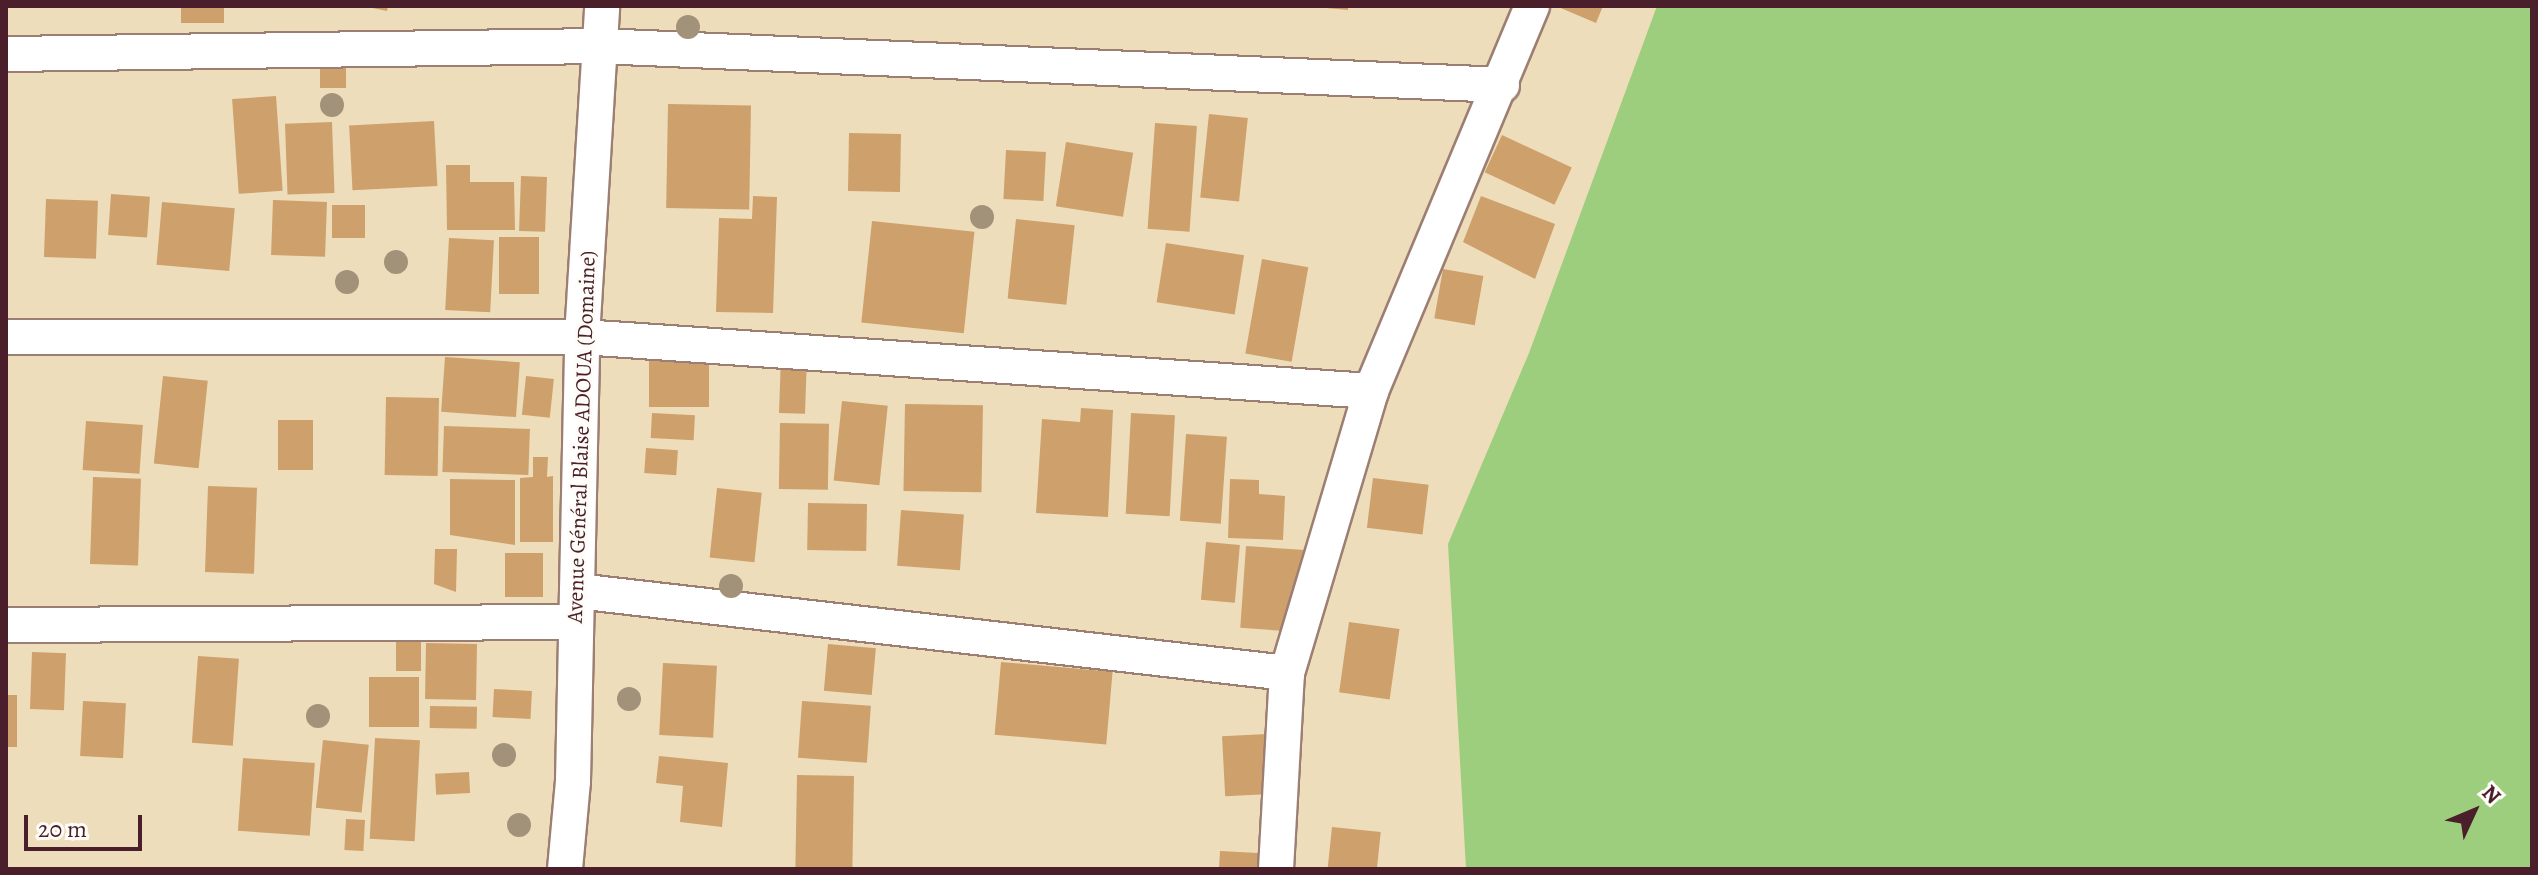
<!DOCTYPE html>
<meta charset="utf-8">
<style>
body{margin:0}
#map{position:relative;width:2538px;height:875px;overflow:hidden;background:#eeddba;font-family:Alegreya,serif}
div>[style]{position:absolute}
.green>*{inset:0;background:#9dce7d}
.building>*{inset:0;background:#cea06b;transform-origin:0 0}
.roads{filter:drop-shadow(2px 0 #9c7e72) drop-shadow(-2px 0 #9c7e72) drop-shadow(0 2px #9c7e72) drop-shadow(0 -2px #9c7e72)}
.minor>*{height:34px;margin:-17px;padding:0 17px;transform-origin:17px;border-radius:17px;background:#fff}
.trees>*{width:24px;height:24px;margin:-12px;border-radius:50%;background:#a29279}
span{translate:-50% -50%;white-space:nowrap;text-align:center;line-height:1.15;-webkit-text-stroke:6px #fdfcf7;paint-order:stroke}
.street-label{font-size:22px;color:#4a1f2b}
.frame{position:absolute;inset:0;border:8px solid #4a1f2b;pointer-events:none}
.north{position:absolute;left:2434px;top:771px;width:80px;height:80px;-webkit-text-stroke:6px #fdfcf7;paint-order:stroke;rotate:46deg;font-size:22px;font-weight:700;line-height:32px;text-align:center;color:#4a1f2b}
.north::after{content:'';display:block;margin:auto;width:28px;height:36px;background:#4a1f2b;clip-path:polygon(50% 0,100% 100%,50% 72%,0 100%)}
.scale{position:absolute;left:24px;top:815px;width:118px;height:36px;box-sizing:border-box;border:4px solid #4a1f2b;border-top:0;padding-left:10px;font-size:24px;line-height:28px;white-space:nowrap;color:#4a1f2b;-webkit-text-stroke:6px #fdfcf7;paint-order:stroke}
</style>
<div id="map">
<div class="green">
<i style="clip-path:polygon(1657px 6px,2532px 6px,2532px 869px,1466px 869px,1448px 544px,1529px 353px)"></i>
</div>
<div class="building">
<i style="left:181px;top:6px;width:43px;height:17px"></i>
<i style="clip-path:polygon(363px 6px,388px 6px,387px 11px)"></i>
<i style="clip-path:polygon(1326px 6px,1348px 6px,1348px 10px,1326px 8px)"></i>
<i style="clip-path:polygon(1556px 6px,1603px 6px,1596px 23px)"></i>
<i style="left:320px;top:64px;width:26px;height:24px"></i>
<i style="left:276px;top:96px;width:95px;height:44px;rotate:86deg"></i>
<i style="left:668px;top:104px;width:83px;height:104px;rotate:1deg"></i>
<i style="left:1209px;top:114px;width:39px;height:84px;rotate:6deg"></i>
<i style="left:434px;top:121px;width:65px;height:85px;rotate:87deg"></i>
<i style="left:332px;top:122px;width:71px;height:47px;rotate:88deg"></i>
<i style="left:1155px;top:123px;width:42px;height:106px;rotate:4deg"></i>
<i style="left:849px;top:133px;width:52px;height:58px;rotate:1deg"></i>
<i style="left:1502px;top:135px;width:77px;height:41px;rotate:25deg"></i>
<i style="left:1066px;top:142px;width:68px;height:65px;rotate:9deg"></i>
<i style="left:1006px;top:150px;width:40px;height:49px;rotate:3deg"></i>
<i style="clip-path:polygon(446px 165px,470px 165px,470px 182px,514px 182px,515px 230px,447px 230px)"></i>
<i style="left:521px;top:176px;width:26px;height:55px;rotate:2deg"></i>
<i style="left:111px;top:194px;width:39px;height:41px;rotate:4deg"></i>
<i style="clip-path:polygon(753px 196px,777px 197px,773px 313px,716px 312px,719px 218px,752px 219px)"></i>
<i style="clip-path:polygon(1481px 196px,1555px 224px,1535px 279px,1463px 242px)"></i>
<i style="left:46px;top:199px;width:52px;height:58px;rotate:2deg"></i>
<i style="left:273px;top:200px;width:54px;height:55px;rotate:2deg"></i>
<i style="left:162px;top:202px;width:73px;height:63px;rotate:5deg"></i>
<i style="left:332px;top:205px;width:33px;height:33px"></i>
<i style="left:1016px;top:219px;width:59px;height:80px;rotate:6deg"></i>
<i style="left:872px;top:221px;width:103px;height:102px;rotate:6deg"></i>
<i style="left:499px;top:237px;width:40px;height:57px"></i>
<i style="left:449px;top:238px;width:45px;height:72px;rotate:3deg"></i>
<i style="left:1166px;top:243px;width:79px;height:60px;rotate:9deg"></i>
<i style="left:1262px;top:259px;width:47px;height:96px;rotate:10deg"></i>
<i style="left:1443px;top:269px;width:41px;height:50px;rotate:10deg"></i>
<i style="left:649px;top:352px;width:60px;height:55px"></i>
<i style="left:781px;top:356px;width:26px;height:57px;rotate:2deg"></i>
<i style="left:445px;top:357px;width:75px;height:55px;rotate:4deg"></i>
<i style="left:163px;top:376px;width:45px;height:88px;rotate:6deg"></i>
<i style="left:526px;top:376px;width:28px;height:39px;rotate:6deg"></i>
<i style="left:386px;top:397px;width:53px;height:78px;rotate:1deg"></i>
<i style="left:842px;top:401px;width:46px;height:80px;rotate:6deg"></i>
<i style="left:905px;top:404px;width:78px;height:87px;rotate:1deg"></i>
<i style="clip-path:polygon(1081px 408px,1113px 410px,1108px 517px,1036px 513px,1042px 419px,1080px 422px)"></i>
<i style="left:652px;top:413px;width:43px;height:25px;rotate:3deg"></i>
<i style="left:1131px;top:413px;width:44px;height:101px;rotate:3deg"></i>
<i style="left:278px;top:420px;width:35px;height:50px"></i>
<i style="left:86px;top:421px;width:57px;height:49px;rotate:4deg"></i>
<i style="left:780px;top:423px;width:49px;height:66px;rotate:1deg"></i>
<i style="left:444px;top:426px;width:86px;height:46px;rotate:2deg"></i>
<i style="left:1186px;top:434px;width:41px;height:87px;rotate:4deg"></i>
<i style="left:646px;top:448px;width:32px;height:25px;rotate:4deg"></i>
<i style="clip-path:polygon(533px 457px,548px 457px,547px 477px,553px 476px,553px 542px,520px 542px,520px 478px,533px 477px)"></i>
<i style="left:93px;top:477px;width:48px;height:87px;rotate:2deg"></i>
<i style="left:1373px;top:478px;width:56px;height:50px;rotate:7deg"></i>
<i style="clip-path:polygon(450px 479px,515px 480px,515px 545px,450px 535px)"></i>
<i style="clip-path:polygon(1230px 479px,1259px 480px,1259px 494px,1285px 496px,1283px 540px,1228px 538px)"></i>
<i style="left:208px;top:486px;width:49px;height:86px;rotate:2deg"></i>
<i style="left:717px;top:488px;width:45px;height:70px;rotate:6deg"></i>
<i style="left:808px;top:503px;width:59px;height:47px;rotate:1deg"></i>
<i style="left:901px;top:510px;width:63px;height:56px;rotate:4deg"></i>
<i style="left:1206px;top:542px;width:34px;height:58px;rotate:5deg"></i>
<i style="left:1246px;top:546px;width:59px;height:82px;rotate:4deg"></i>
<i style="clip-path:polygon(435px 549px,457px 549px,456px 592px,434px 584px)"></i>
<i style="left:505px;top:553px;width:38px;height:44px"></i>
<i style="left:1349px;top:622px;width:51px;height:71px;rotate:8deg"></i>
<i style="left:396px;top:628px;width:25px;height:43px"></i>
<i style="left:426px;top:643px;width:51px;height:56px;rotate:1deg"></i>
<i style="left:828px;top:644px;width:48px;height:47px;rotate:5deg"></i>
<i style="left:32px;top:652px;width:34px;height:57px;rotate:2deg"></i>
<i style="left:198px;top:656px;width:41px;height:87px;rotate:4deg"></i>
<i style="left:1001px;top:662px;width:112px;height:73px;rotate:5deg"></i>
<i style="left:663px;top:663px;width:54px;height:72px;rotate:3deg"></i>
<i style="left:369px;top:677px;width:50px;height:50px"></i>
<i style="left:494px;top:689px;width:38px;height:28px;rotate:3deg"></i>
<i style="left:6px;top:695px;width:11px;height:52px"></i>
<i style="left:83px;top:701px;width:43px;height:55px;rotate:3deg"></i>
<i style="left:802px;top:701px;width:69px;height:57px;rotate:4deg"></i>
<i style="left:430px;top:706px;width:47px;height:22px;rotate:1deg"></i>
<i style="left:1267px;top:734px;width:60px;height:45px;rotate:87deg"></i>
<i style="left:375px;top:738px;width:45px;height:101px;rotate:3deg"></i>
<i style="left:323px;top:740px;width:46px;height:68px;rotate:6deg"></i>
<i style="clip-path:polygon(659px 756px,728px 763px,722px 827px,680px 822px,683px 786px,656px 783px)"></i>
<i style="left:243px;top:758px;width:72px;height:73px;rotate:4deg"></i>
<i style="left:469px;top:772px;width:21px;height:34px;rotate:87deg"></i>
<i style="left:797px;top:775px;width:57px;height:92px;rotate:1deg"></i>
<i style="left:346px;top:819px;width:19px;height:31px;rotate:3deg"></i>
<i style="left:1332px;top:827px;width:49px;height:42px;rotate:6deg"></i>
<i style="left:1220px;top:851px;width:43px;height:18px;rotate:3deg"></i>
</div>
<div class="roads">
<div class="minor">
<i style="left:6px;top:54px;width:593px;rotate:-0.77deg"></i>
<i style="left:599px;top:46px;width:904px;rotate:2.47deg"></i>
<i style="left:6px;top:337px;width:576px"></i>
<i style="left:582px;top:337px;width:791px;rotate:3.92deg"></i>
<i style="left:577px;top:591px;width:715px;rotate:6.59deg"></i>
<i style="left:6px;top:625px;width:570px;rotate:-0.3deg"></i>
<i style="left:565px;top:869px;width:88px;rotate:-84.8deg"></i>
<i style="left:573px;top:781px;width:444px;rotate:-88.8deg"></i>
<i style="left:582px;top:337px;width:332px;rotate:-86.5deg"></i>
<i style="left:1276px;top:869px;width:196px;rotate:-86.8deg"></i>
<i style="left:1287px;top:673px;width:294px;rotate:-73.4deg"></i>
<i style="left:1371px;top:391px;width:417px;rotate:-67.3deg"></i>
</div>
</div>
<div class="trees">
<i style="left:688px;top:27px"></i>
<i style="left:332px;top:105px"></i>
<i style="left:982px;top:217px"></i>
<i style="left:396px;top:262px"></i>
<i style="left:347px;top:282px"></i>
<i style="left:731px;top:586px"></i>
<i style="left:629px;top:699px"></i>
<i style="left:318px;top:716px"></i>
<i style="left:504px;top:755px"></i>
<i style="left:519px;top:825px"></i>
</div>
<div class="street-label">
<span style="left:582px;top:437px;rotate:-88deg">Avenue Général Blaise ADOUA (Domaine)</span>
</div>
<div class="frame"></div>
<div class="north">N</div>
<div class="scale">20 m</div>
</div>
